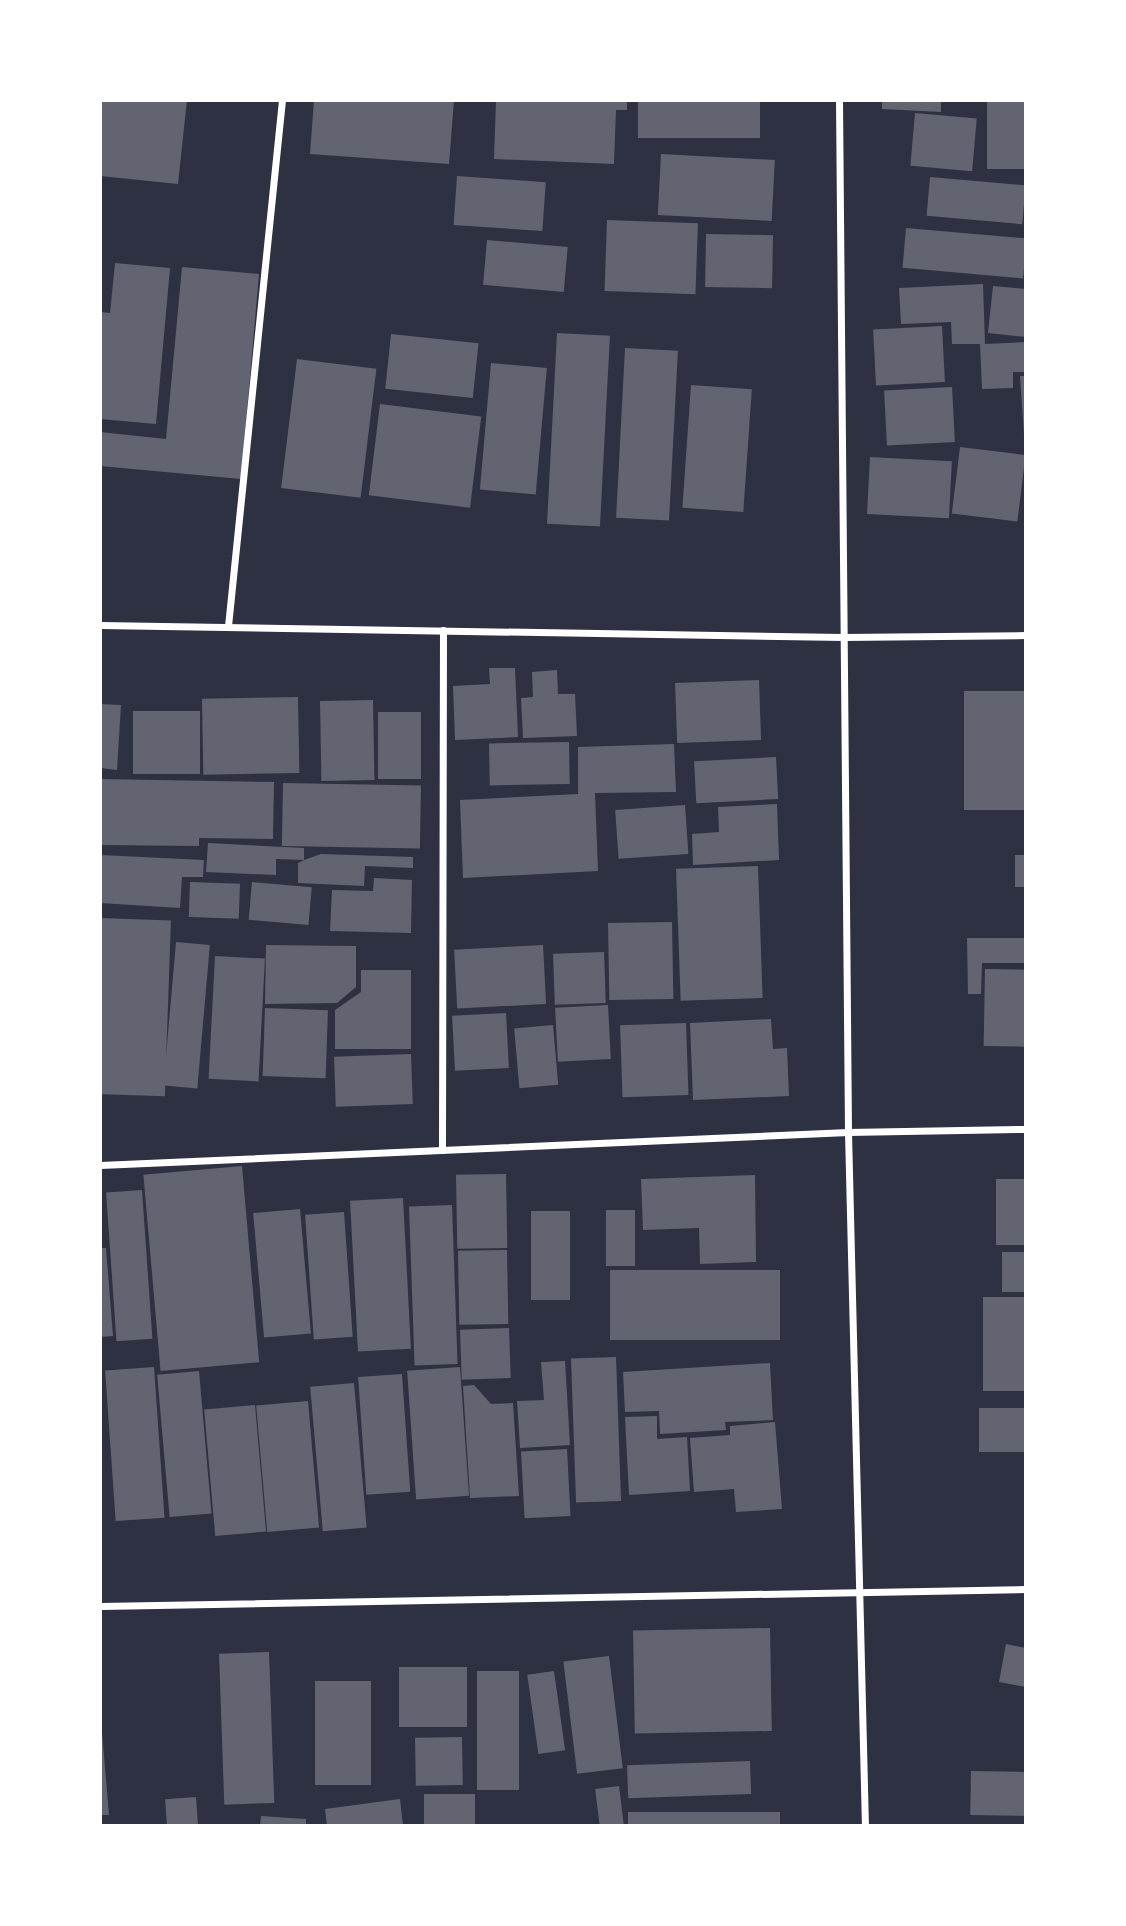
<!DOCTYPE html>
<style>
body{margin:0}
#map{position:relative;width:1126px;height:1926px;overflow:hidden;background:#2d3142;font-family:"Exo 2",sans-serif}
div>[style]{position:absolute}
.building>*{inset:0;background:#626471;transform-origin:0 0}
.minor>*{height:7px;margin:-3.5px;padding:0 3.5px;transform-origin:3.5px;border-radius:3.5px;background:#fff}
span{translate:-50% -50%;white-space:nowrap;text-align:center;line-height:1.15;-webkit-text-stroke:7px #fff;paint-order:stroke}
.frame{position:absolute;inset:0;border:102px solid #fff;pointer-events:none}
</style>
<div id="map">
<div class="building">
<i style="clip-path:polygon(100px 100px,187px 100px,178px 184px,100px 176px)"></i>
<i style="clip-path:polygon(314px 100px,454px 100px,449px 164px,310px 154px)"></i>
<i style="clip-path:polygon(496px 100px,627px 100px,627px 110px,616px 110px,614px 164px,494px 159px)"></i>
<i style="left:638px;top:100px;width:122px;height:38px"></i>
<i style="clip-path:polygon(882px 100px,941px 100px,941px 112px,882px 109px)"></i>
<i style="left:987px;top:100px;width:39px;height:69px"></i>
<i style="left:915px;top:113px;width:62px;height:53px;rotate:5deg"></i>
<i style="left:661px;top:154px;width:114px;height:61px;rotate:3deg"></i>
<i style="left:457px;top:176px;width:89px;height:49px;rotate:4deg"></i>
<i style="left:930px;top:177px;width:96px;height:39px;rotate:5deg"></i>
<i style="left:607px;top:220px;width:91px;height:71px;rotate:2deg"></i>
<i style="left:906px;top:228px;width:121px;height:40px;rotate:5deg"></i>
<i style="left:706px;top:234px;width:67px;height:53px;rotate:1deg"></i>
<i style="left:487px;top:240px;width:81px;height:45px;rotate:5deg"></i>
<i style="clip-path:polygon(115px 263px,170px 268px,156px 424px,100px 419px,100px 312px,110px 313px)"></i>
<i style="clip-path:polygon(182px 267px,259px 274px,241px 479px,100px 466px,100px 432px,166px 439px)"></i>
<i style="clip-path:polygon(983px 284px,985px 344px,1026px 342px,1026px 372px,1013px 372px,1013px 388px,982px 389px,980px 344px,952px 344px,951px 322px,901px 324px,899px 288px)"></i>
<i style="clip-path:polygon(993px 286px,1026px 289px,1026px 337px,988px 333px)"></i>
<i style="left:942px;top:326px;width:56px;height:69px;rotate:87deg"></i>
<i style="left:557px;top:333px;width:53px;height:191px;rotate:3deg"></i>
<i style="left:391px;top:334px;width:88px;height:55px;rotate:6deg"></i>
<i style="left:625px;top:348px;width:53px;height:170px;rotate:3deg"></i>
<i style="left:297px;top:359px;width:80px;height:130px;rotate:7deg"></i>
<i style="left:491px;top:363px;width:56px;height:127px;rotate:5deg"></i>
<i style="clip-path:polygon(1020px 376px,1026px 376px,1026px 434px,1024px 435px)"></i>
<i style="left:691px;top:385px;width:61px;height:123px;rotate:4deg"></i>
<i style="left:952px;top:387px;width:55px;height:68px;rotate:87deg"></i>
<i style="left:380px;top:404px;width:102px;height:92px;rotate:7deg"></i>
<i style="left:960px;top:447px;width:66px;height:67px;rotate:7deg"></i>
<i style="left:870px;top:457px;width:82px;height:57px;rotate:3deg"></i>
<i style="clip-path:polygon(489px 668px,515px 668px,518px 737px,455px 740px,453px 686px,490px 684px)"></i>
<i style="clip-path:polygon(557px 670px,558px 694px,575px 694px,577px 736px,523px 738px,521px 698px,533px 697px,532px 672px)"></i>
<i style="left:759px;top:680px;width:60px;height:84px;rotate:88deg"></i>
<i style="left:1026px;top:691px;width:119px;height:62px;rotate:90deg"></i>
<i style="left:298px;top:697px;width:76px;height:96px;rotate:89deg"></i>
<i style="left:373px;top:700px;width:80px;height:53px;rotate:89deg"></i>
<i style="clip-path:polygon(100px 704px,121px 705px,117px 770px,100px 768px)"></i>
<i style="left:133px;top:711px;width:67px;height:63px"></i>
<i style="left:378px;top:712px;width:43px;height:67px"></i>
<i style="left:569px;top:742px;width:42px;height:80px;rotate:89deg"></i>
<i style="clip-path:polygon(674px 744px,676px 792px,595px 793px,598px 871px,463px 878px,460px 800px,578px 794px,578px 747px)"></i>
<i style="left:776px;top:757px;width:42px;height:82px;rotate:87deg"></i>
<i style="clip-path:polygon(100px 779px,274px 782px,273px 839px,199px 838px,199px 846px,100px 845px)"></i>
<i style="left:283px;top:783px;width:138px;height:63px;rotate:1deg"></i>
<i style="clip-path:polygon(777px 804px,779px 860px,693px 865px,692px 834px,719px 832px,718px 807px)"></i>
<i style="left:685px;top:805px;width:49px;height:70px;rotate:86deg"></i>
<i style="clip-path:polygon(208px 843px,304px 848px,304px 860px,321px 854px,413px 857px,413px 868px,365px 866px,364px 886px,298px 883px,298px 863px,304px 860px,276px 859px,276px 875px,206px 872px)"></i>
<i style="clip-path:polygon(101px 855px,204px 860px,203px 877px,182px 877px,180px 908px,100px 903px)"></i>
<i style="left:1015px;top:855px;width:11px;height:32px"></i>
<i style="left:758px;top:866px;width:132px;height:82px;rotate:88deg"></i>
<i style="clip-path:polygon(374px 878px,412px 880px,411px 933px,330px 931px,332px 890px,373px 891px)"></i>
<i style="left:190px;top:882px;width:50px;height:35px;rotate:2deg"></i>
<i style="left:252px;top:882px;width:60px;height:38px;rotate:5deg"></i>
<i style="left:100px;top:918px;width:71px;height:176px;rotate:2deg"></i>
<i style="left:672px;top:922px;width:77px;height:64px;rotate:89deg"></i>
<i style="clip-path:polygon(967px 938px,1026px 938px,1026px 963px,982px 963px,981px 994px,968px 994px)"></i>
<i style="left:176px;top:942px;width:34px;height:144px;rotate:5deg"></i>
<i style="clip-path:polygon(266px 945px,356px 946px,356px 987px,337px 1003px,265px 1004px)"></i>
<i style="left:543px;top:945px;width:59px;height:89px;rotate:87deg"></i>
<i style="left:604px;top:952px;width:51px;height:51px;rotate:88deg"></i>
<i style="left:215px;top:956px;width:50px;height:123px;rotate:3deg"></i>
<i style="left:985px;top:969px;width:41px;height:77px;rotate:1deg"></i>
<i style="clip-path:polygon(361px 970px,411px 970px,411px 1049px,335px 1049px,335px 1010px,361px 992px)"></i>
<i style="left:608px;top:1005px;width:54px;height:53px;rotate:87deg"></i>
<i style="left:265px;top:1008px;width:63px;height:68px;rotate:2deg"></i>
<i style="left:506px;top:1013px;width:55px;height:54px;rotate:87deg"></i>
<i style="clip-path:polygon(771px 1019px,773px 1049px,787px 1048px,789px 1096px,693px 1100px,690px 1023px)"></i>
<i style="left:686px;top:1023px;width:72px;height:66px;rotate:88deg"></i>
<i style="left:553px;top:1025px;width:60px;height:39px;rotate:85deg"></i>
<i style="left:411px;top:1054px;width:50px;height:77px;rotate:88deg"></i>
<i style="left:242px;top:1166px;width:197px;height:99px;rotate:85deg"></i>
<i style="left:506px;top:1174px;width:74px;height:50px;rotate:89deg"></i>
<i style="clip-path:polygon(755px 1175px,756px 1262px,700px 1264px,699px 1228px,643px 1230px,641px 1179px)"></i>
<i style="left:1026px;top:1179px;width:66px;height:30px;rotate:90deg"></i>
<i style="left:142px;top:1190px;width:149px;height:36px;rotate:86deg"></i>
<i style="left:403px;top:1198px;width:151px;height:53px;rotate:87deg"></i>
<i style="left:452px;top:1205px;width:159px;height:43px;rotate:88deg"></i>
<i style="left:300px;top:1209px;width:125px;height:47px;rotate:85deg"></i>
<i style="left:606px;top:1210px;width:29px;height:56px"></i>
<i style="left:531px;top:1211px;width:39px;height:89px"></i>
<i style="left:344px;top:1212px;width:125px;height:39px;rotate:86deg"></i>
<i style="clip-path:polygon(100px 1248px,106px 1248px,113px 1336px,100px 1337px)"></i>
<i style="left:507px;top:1250px;width:74px;height:49px;rotate:89deg"></i>
<i style="left:1002px;top:1252px;width:24px;height:40px"></i>
<i style="left:610px;top:1270px;width:170px;height:70px"></i>
<i style="left:1026px;top:1297px;width:94px;height:43px;rotate:90deg"></i>
<i style="left:509px;top:1328px;width:50px;height:49px;rotate:88deg"></i>
<i style="left:616px;top:1357px;width:144px;height:45px;rotate:88deg"></i>
<i style="clip-path:polygon(565px 1361px,570px 1445px,520px 1448px,517px 1401px,544px 1400px,541px 1362px)"></i>
<i style="clip-path:polygon(770px 1363px,773px 1420px,725px 1422px,726px 1430px,660px 1434px,659px 1411px,625px 1412px,623px 1372px)"></i>
<i style="left:154px;top:1367px;width:151px;height:49px;rotate:86deg"></i>
<i style="left:460px;top:1367px;width:129px;height:53px;rotate:86deg"></i>
<i style="left:199px;top:1371px;width:143px;height:42px;rotate:85deg"></i>
<i style="left:402px;top:1374px;width:118px;height:44px;rotate:86deg"></i>
<i style="left:354px;top:1383px;width:145px;height:44px;rotate:85deg"></i>
<i style="clip-path:polygon(474px 1385px,491px 1404px,513px 1403px,519px 1496px,470px 1498px,463px 1386px)"></i>
<i style="left:308px;top:1401px;width:127px;height:52px;rotate:85deg"></i>
<i style="left:255px;top:1405px;width:127px;height:51px;rotate:85deg"></i>
<i style="left:1026px;top:1408px;width:44px;height:47px;rotate:90deg"></i>
<i style="clip-path:polygon(657px 1416px,657px 1439px,687px 1437px,690px 1491px,629px 1495px,625px 1417px)"></i>
<i style="clip-path:polygon(775px 1422px,782px 1509px,736px 1512px,734px 1489px,694px 1492px,690px 1438px,730px 1435px,730px 1426px)"></i>
<i style="left:567px;top:1449px;width:67px;height:46px;rotate:87deg"></i>
<i style="left:770px;top:1628px;width:103px;height:137px;rotate:89deg"></i>
<i style="clip-path:polygon(1006px 1644px,1026px 1648px,1026px 1687px,999px 1682px)"></i>
<i style="left:269px;top:1652px;width:151px;height:50px;rotate:88deg"></i>
<i style="left:609px;top:1656px;width:113px;height:46px;rotate:83deg"></i>
<i style="left:399px;top:1667px;width:68px;height:60px"></i>
<i style="left:477px;top:1671px;width:42px;height:119px"></i>
<i style="left:554px;top:1671px;width:80px;height:27px;rotate:82deg"></i>
<i style="left:315px;top:1681px;width:56px;height:104px"></i>
<i style="clip-path:polygon(100px 1708px,109px 1815px,100px 1815px)"></i>
<i style="left:462px;top:1737px;width:48px;height:47px;rotate:89deg"></i>
<i style="left:750px;top:1761px;width:33px;height:123px;rotate:88deg"></i>
<i style="left:971px;top:1771px;width:55px;height:44px;rotate:1deg"></i>
<i style="left:619px;top:1786px;width:40px;height:24px;rotate:83deg"></i>
<i style="left:424px;top:1794px;width:51px;height:32px"></i>
<i style="left:196px;top:1797px;width:29px;height:31px;rotate:86deg"></i>
<i style="clip-path:polygon(400px 1799px,403px 1826px,327px 1826px,325px 1809px)"></i>
<i style="left:780px;top:1812px;width:14px;height:152px;rotate:90deg"></i>
<i style="clip-path:polygon(261px 1816px,306px 1819px,306px 1826px,260px 1826px)"></i>
</div>
<div class="minor">
<i style="left:839px;top:100px;width:1032px;rotate:89.5deg"></i>
<i style="left:848px;top:1132px;width:694px;rotate:88.6deg"></i>
<i style="left:100px;top:625px;width:743px;rotate:0.93deg"></i>
<i style="left:843px;top:637px;width:183px;rotate:-0.6deg"></i>
<i style="left:228px;top:626px;width:529px;rotate:-84.14deg"></i>
<i style="left:442px;top:1150px;width:520px;rotate:-89.89deg"></i>
<i style="left:100px;top:1165px;width:749px;rotate:-2.53deg"></i>
<i style="left:848px;top:1132px;width:178px;rotate:-1deg"></i>
<i style="left:100px;top:1606px;width:926px;rotate:-1.05deg"></i>
</div>
<div class="frame"></div>
</div>
